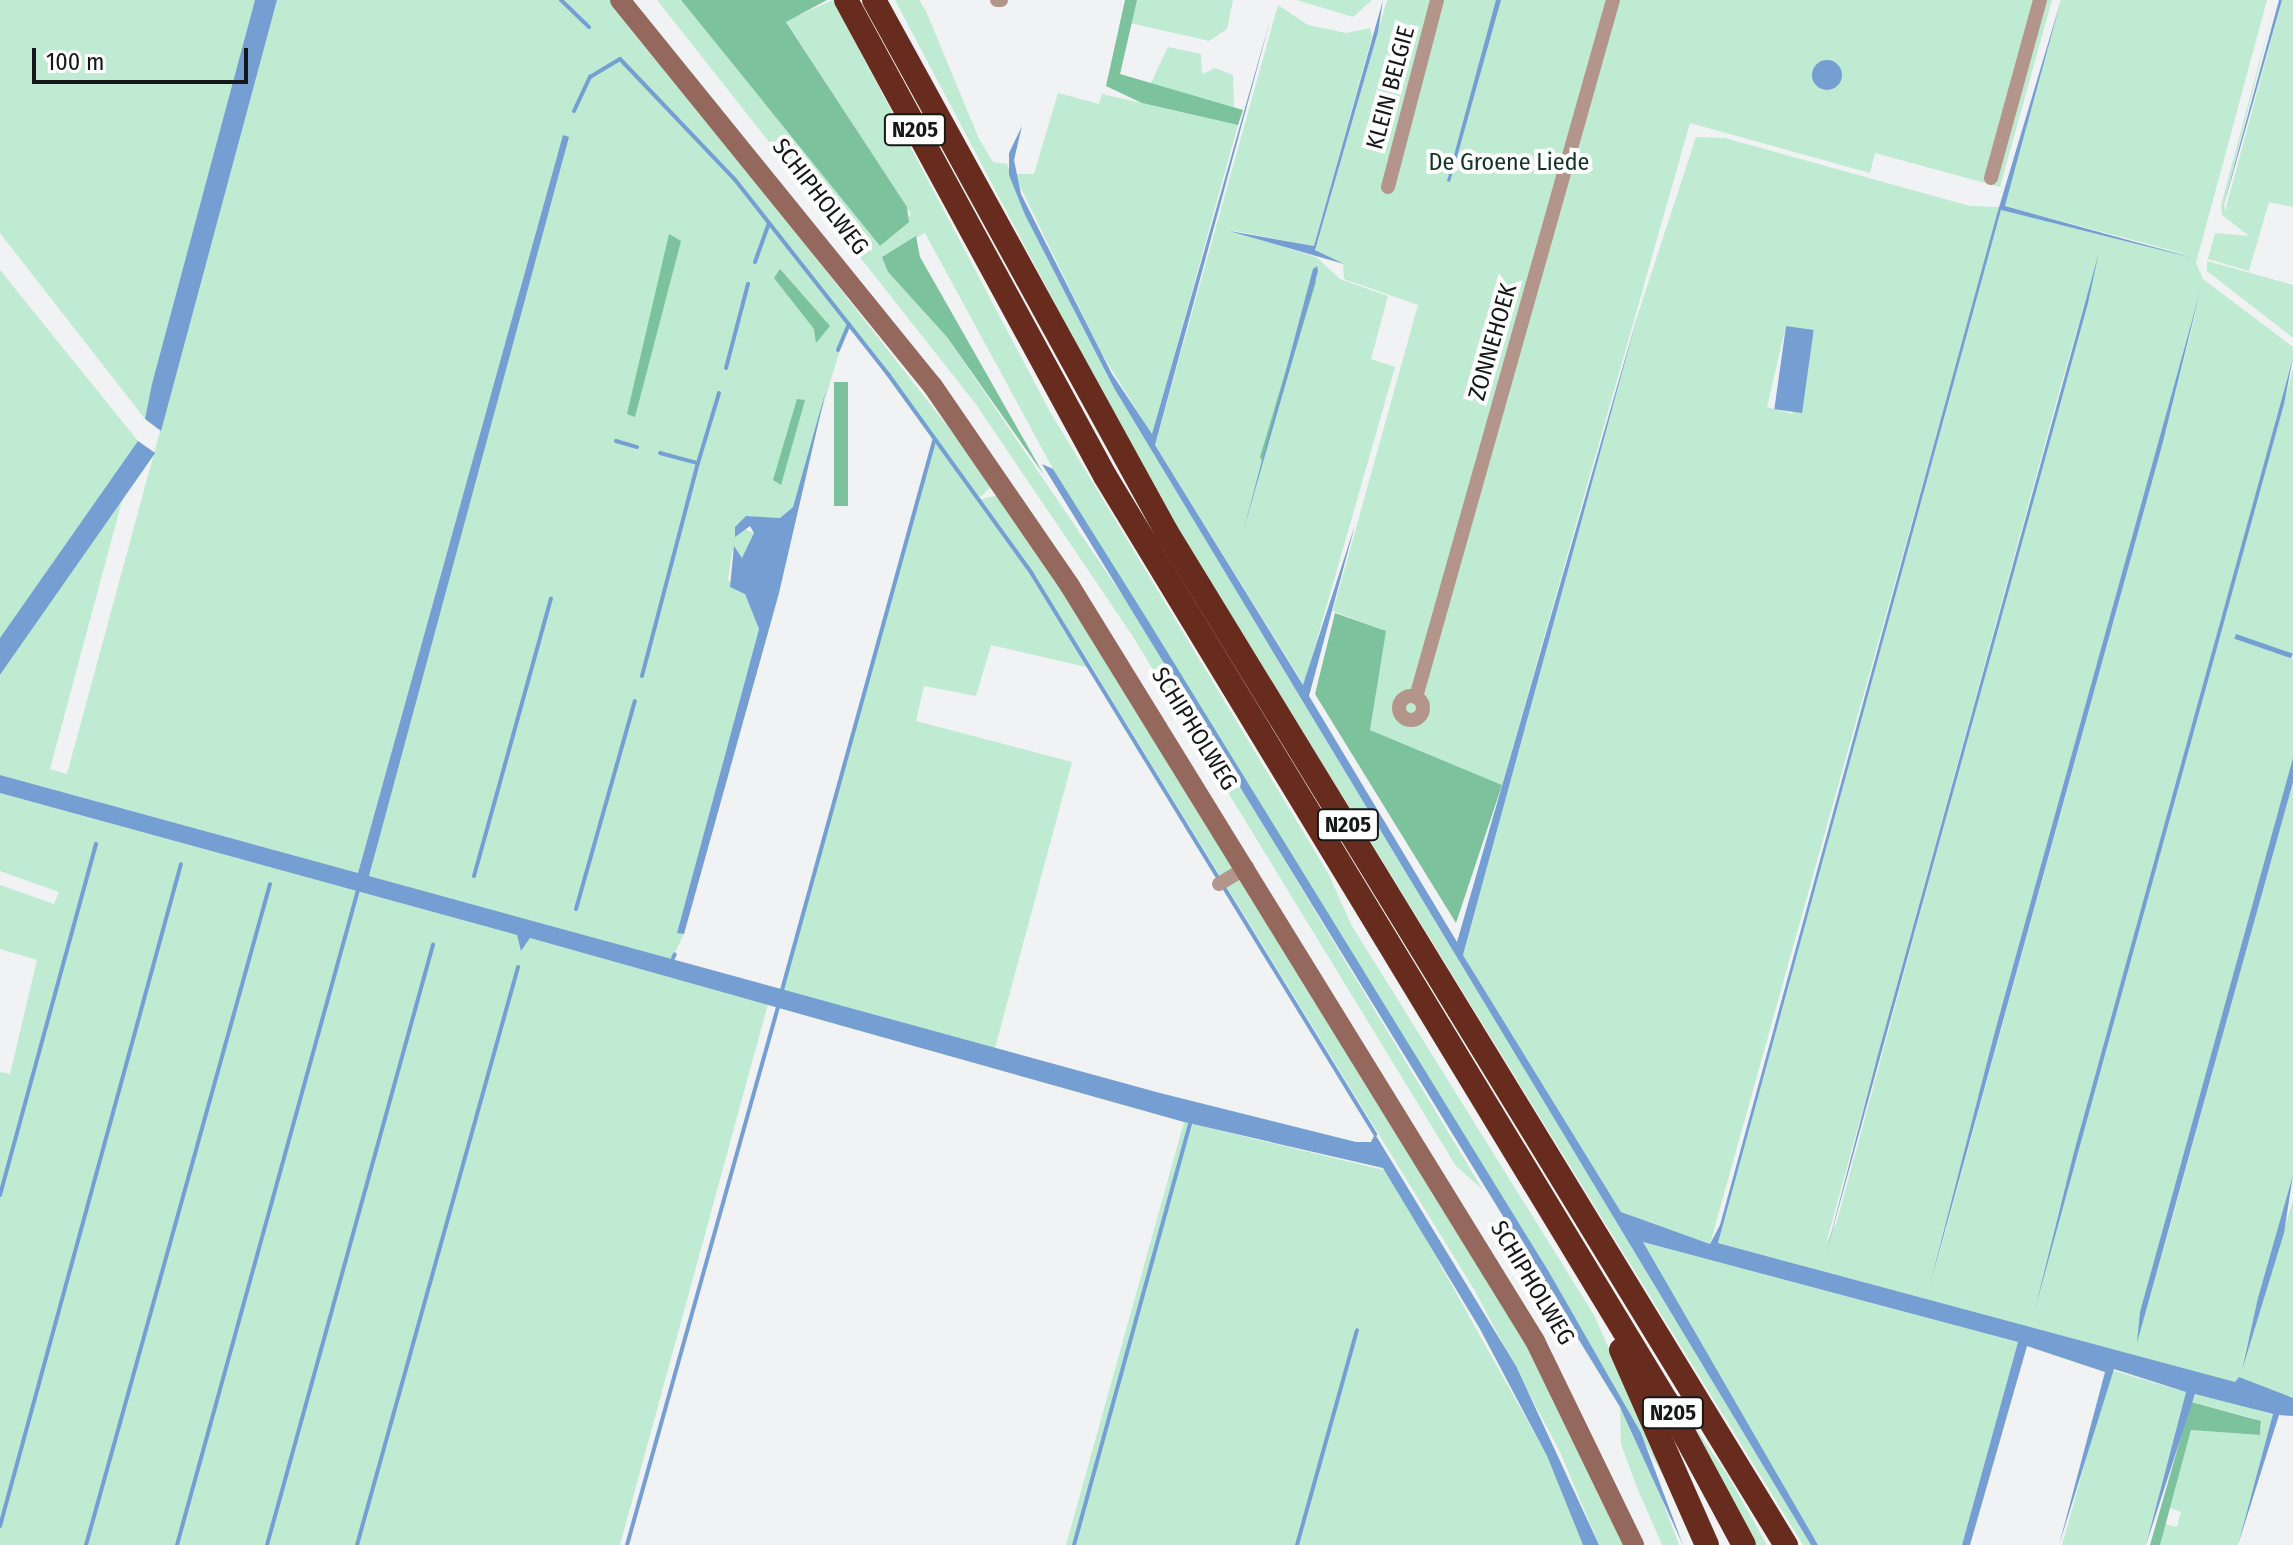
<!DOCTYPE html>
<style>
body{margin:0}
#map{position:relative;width:2293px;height:1545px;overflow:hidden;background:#f1f2f3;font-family:"Fira Sans Condensed",sans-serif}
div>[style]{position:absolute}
.green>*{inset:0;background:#bfebd2}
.forest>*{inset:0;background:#7cc29d;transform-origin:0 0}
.water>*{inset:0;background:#759fd2;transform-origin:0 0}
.round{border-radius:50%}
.stream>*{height:4px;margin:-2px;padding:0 2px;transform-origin:2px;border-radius:2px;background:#759fd2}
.street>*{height:14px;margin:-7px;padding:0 7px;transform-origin:7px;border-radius:7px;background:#b4958c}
.street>.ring{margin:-7px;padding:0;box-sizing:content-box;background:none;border:14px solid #b4958c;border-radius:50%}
.secondary>*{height:20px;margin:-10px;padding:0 10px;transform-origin:10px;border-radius:10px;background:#94685c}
.highway>*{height:24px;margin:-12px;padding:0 12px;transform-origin:12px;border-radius:12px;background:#672c1d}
span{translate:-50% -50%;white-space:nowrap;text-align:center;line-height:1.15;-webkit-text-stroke:8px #fff;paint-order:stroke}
.shield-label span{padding:2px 6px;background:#fff;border:2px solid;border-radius:6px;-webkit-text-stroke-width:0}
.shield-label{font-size:22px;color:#161717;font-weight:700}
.street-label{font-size:24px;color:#161717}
.park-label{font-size:24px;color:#143425}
.scale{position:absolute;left:32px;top:48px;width:216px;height:36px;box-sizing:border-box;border:4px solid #161717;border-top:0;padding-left:10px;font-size:24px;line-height:28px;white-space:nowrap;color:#161717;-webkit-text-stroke:6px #fff;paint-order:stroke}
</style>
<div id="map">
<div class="green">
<i style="clip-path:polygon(0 0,255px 0,145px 419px,0 233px)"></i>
<i style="clip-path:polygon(277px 0,614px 0,988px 478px,990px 488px,977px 500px,999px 495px,1040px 554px,1504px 1298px,1628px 1545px,1599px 1545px,1560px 1452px,1475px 1291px,1088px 661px,1086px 667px,991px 645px,976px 696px,924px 686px,916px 721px,1072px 762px,995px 1048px,782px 990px,934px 441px,848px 323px,793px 507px,780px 518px,746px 516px,742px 528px,754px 533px,751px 549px,741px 559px,735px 547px,732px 553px,728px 580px,745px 594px,759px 629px,677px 933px,684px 934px,670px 962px,369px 876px,563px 135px,358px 873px,0 775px,0 270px,138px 441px,50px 769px,67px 774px)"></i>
<i style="clip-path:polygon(657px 0,681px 0,880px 246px,911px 214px,786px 21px,833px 0,1049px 410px,1328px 873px,1352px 926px,1594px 1315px,1673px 1493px,1549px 1272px,1071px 502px,925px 233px,883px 256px,888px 272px,947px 337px,1145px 629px,1483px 1190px,1456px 1166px,1132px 635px,975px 403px)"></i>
<i style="clip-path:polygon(895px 0,919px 0,926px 11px,979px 139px,993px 162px,1007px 164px,1025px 215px,1114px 388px,1811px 1545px,1803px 1545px,1147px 478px)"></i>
<i style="clip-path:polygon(1137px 0,1233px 0,1227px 29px,1209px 41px,1130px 23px)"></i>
<i style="clip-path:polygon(1297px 0,1372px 0,1353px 17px)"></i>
<i style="clip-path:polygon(1387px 0,2052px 0,2000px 187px,1875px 153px,1870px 173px,1690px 123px,1502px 785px,1370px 730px,1385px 631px,1333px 611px,1418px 305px,1344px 279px,1343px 264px,1315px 250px)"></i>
<i style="clip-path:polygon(evenodd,2061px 0,2267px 0,2196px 263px,2203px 279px,2293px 347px,2293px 358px,2032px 1308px,2293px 369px,2293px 654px,2236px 639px,2293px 659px,2293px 759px,2156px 1278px,2293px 778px,2293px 1175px,2241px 1368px,2293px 1200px,2293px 1398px,1718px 1243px,2001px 210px,2193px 256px,2005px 206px,2061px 0,2099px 253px,1837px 1221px,1826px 1244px,2061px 385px,2099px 253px,2061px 0,2201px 292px,2163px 442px,1931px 1284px,1995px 1031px,2201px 292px)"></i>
<i style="clip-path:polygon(2276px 0,2224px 204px,2225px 211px,2282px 0,2293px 0,2293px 207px,2269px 202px,2249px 271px,2208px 259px,2215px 233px,2249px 236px,2222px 215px,2221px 205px)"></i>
<i style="clip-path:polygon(1278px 5px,1308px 25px,1346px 33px,1370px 28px,1372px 36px,1314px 246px,1229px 230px,1316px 257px,1340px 279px,1388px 296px,1371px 359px,1395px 367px,1304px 685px,1155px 445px)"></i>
<i style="clip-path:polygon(1168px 47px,1201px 54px,1202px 74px,1215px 68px,1233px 75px,1234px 107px,1150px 85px)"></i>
<i style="clip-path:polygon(1058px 93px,1099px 104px,1102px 94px,1238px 125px,1152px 435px,1099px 349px,1014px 174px,1034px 174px)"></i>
<i style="clip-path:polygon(evenodd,1696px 137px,1725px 138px,1970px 206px,2000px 207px,1710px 1244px,1621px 1212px,1463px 955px,1638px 314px,1696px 137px,1786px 326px,1814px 331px,1792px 414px,1767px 407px,1786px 326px)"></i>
<i style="clip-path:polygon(2207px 261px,2293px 285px,2293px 338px,2207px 271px)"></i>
<i style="clip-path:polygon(0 793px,518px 935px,521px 950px,530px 938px,768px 1004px,620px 1545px,0 1545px,0 1072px,10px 1074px,37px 960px,0 949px,0 885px,54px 904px,59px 892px,0 871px)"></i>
<i style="clip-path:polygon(1184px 1122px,1388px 1171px,1547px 1456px,1583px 1545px,1066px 1545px)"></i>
<i style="clip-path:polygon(1643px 1242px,2018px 1342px,1962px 1545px,1818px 1545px,1688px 1330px)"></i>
<i style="clip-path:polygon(2111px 1370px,2186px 1392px,2146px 1545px,2062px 1545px)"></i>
<i style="clip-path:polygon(2198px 1392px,2273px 1415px,2238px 1545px,2160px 1545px,2165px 1524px,2177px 1527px,2181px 1512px,2170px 1508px,2191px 1430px,2260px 1435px,2262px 1423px,2253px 1418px,2191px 1402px)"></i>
<i style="clip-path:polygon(1620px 1407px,1641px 1443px,1679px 1545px,1662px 1545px,1636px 1485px,1621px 1444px)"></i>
<i style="clip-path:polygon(1692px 1423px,1727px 1474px,1767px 1545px,1754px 1545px)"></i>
</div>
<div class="forest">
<i style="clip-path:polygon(681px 0,827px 0,786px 22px,907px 207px,909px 222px,880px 246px)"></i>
<i style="clip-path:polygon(1125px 0,1137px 0,1120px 74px,1243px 110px,1238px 125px,1142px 103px,1106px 86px)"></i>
<i style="clip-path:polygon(669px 234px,681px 241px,635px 417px,627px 414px)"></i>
<i style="clip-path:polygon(916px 236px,920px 257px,1044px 475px,947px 337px,888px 272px,882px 257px)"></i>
<i style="clip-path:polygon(780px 269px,830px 326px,816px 343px,814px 329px,774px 278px)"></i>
<i style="clip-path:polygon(1314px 276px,1316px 282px,1262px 461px,1260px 457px)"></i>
<i style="left:834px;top:382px;width:14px;height:124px"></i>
<i style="clip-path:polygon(797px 399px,805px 400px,781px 485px,773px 480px)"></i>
<i style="clip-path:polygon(1335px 613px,1386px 631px,1370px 730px,1502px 785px,1456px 923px,1315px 694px)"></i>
<i style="clip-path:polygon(2191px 1402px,2261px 1421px,2260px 1435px,2191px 1430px,2160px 1545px,2150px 1545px)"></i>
</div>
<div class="water">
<i style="clip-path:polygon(255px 0,277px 0,161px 431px,145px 419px,152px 384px)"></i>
<i style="clip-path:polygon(1383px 0,1378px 32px,1315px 250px,1344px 264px,1229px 231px,1314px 246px)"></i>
<i style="clip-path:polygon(1496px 0,1501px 0,1450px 182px,1447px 181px)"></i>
<i style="clip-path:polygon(2061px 0,2005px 206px,2193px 258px,2001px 210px,1718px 1243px,2235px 1382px,2239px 1377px,2293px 1398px,2293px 1416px,2279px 1415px,2238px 1545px,2273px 1414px,2195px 1394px,2146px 1545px,2186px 1392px,2114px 1369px,2059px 1545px,2105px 1372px,2027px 1346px,1970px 1545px,1962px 1545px,2018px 1342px,1643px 1242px,1818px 1545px,1811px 1545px,1114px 388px,1025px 215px,1009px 175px,1009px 153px,1022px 126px,1014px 160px,1021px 194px,1112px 374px,1152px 434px,1271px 17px,1155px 445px,1303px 685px,1355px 525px,1309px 696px,1457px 942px,1638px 314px,1463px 955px,1621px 1212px,1710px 1244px,1720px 1225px,1997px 214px)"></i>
<i style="clip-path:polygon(2279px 0,2282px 0,2222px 212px,2241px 140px)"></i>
<i class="round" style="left:1812px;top:60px;width:30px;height:30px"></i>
<i style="clip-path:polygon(563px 135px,569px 137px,369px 876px,1160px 1093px,1356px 1142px,1371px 1142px,1375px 1134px,1516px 1366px,1599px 1545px,1583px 1545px,1547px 1456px,1480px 1329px,1383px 1168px,1184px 1122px,530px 938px,521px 951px,517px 935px,0 793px,0 775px,358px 873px)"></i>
<i style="clip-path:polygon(2099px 252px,2088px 303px,1825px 1257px,1878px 1054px)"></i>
<i style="clip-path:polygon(1317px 266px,1318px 271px,1243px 532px,1313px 269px)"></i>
<i style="clip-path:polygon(2200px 292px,2163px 442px,1930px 1285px,1995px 1031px)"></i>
<i style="left:1786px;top:326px;width:28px;height:84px;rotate:8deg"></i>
<i style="clip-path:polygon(2293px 358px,2284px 404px,2035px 1309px,2074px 1152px)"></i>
<i style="clip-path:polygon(826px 390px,779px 593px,684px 934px,677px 933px,759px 629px,745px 594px,730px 587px,734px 546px,742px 558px,754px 533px,750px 526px,735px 537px,735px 527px,746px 516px,780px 518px,793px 507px)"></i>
<i style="left:138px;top:441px;width:21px;height:341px;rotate:35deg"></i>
<i style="clip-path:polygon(1042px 464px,1053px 469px,1147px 619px,1549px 1272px,1641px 1433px,1683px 1545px,1620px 1407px)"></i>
<i style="left:2236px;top:634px;width:60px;height:5px;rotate:19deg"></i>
<i style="clip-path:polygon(2293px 758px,2293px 782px,2137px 1343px,2140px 1312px)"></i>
<i style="clip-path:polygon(2293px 1175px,2284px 1233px,2242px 1370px,2258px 1298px)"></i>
</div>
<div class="stream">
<i style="left:561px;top:0;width:39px;rotate:44deg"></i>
<i style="left:574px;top:111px;width:38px;rotate:-65deg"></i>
<i style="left:590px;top:77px;width:35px;rotate:-31deg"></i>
<i style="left:620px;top:59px;width:168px;rotate:46.4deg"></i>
<i style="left:736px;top:181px;width:246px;rotate:51.8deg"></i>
<i style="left:888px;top:374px;width:246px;rotate:54.2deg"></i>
<i style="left:1032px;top:574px;width:657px;rotate:58.51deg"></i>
<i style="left:755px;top:262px;width:41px;rotate:-70.3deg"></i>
<i style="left:838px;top:350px;width:28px;rotate:-67deg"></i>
<i style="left:726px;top:368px;width:87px;rotate:-75.3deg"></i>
<i style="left:616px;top:441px;width:22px;rotate:16deg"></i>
<i style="left:660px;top:453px;width:39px;rotate:15deg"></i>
<i style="left:698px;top:463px;width:73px;rotate:-73.3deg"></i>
<i style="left:642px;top:676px;width:220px;rotate:-75.3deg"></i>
<i style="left:474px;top:876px;width:288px;rotate:-74.5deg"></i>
<i style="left:576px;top:909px;width:216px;rotate:-74.2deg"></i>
<i style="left:673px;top:958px;width:4px;rotate:-63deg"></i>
<i style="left:782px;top:990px;width:570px;rotate:-74.52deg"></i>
<i style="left:0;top:1195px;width:364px;rotate:-74.7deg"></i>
<i style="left:0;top:1526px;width:686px;rotate:-74.71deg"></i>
<i style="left:86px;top:1545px;width:686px;rotate:-74.44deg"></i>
<i style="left:177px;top:1545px;width:680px;rotate:-74.55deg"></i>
<i style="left:267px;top:1545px;width:623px;rotate:-74.54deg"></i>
<i style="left:357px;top:1545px;width:600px;rotate:-74.43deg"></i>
<i style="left:627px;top:1545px;width:559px;rotate:-74.32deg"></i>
<i style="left:1074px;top:1545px;width:438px;rotate:-74.6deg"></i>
<i style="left:1297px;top:1545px;width:223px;rotate:-74.4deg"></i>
</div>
<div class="street">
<i style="left:997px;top:0;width:4px"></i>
<i style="left:1991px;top:178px;width:185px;rotate:-74.6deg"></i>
<i style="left:1388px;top:187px;width:193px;rotate:-75.3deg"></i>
<i class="ring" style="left:1399px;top:696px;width:10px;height:10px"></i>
<i style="left:1416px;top:697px;width:724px;rotate:-74.22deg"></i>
<i style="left:1219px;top:884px;width:33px;rotate:-31deg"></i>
</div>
<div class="secondary">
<i style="left:620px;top:0;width:496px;rotate:51deg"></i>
<i style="left:932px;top:385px;width:244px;rotate:55.5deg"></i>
<i style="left:1070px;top:586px;width:887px;rotate:58.37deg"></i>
<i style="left:1535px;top:1341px;width:227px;rotate:64.1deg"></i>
</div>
<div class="highway">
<i style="left:846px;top:0;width:542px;rotate:61.45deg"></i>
<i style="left:1105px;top:476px;width:1083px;rotate:58.75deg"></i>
<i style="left:1667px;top:1402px;width:162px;rotate:61.7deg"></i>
<i style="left:874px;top:0;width:606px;rotate:61.19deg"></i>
<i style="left:1166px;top:531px;width:1189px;rotate:58.56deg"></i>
<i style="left:1621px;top:1350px;width:213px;rotate:66.2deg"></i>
</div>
<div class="shield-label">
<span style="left:915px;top:130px">N205</span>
<span style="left:1348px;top:825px">N205</span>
<span style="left:1673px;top:1413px">N205</span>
</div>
<div class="street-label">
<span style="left:1391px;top:88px;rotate:-75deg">KLEIN BELGIE</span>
<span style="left:820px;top:197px;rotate:52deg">SCHIPHOLWEG</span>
<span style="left:1493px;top:342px;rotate:-74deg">ZONNEHOEK</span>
<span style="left:1194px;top:729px;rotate:58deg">SCHIPHOLWEG</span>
<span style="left:1532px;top:1283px;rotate:59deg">SCHIPHOLWEG</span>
</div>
<div class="park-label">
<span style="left:1509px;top:163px">De Groene Liede</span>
</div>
<div class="scale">100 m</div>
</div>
